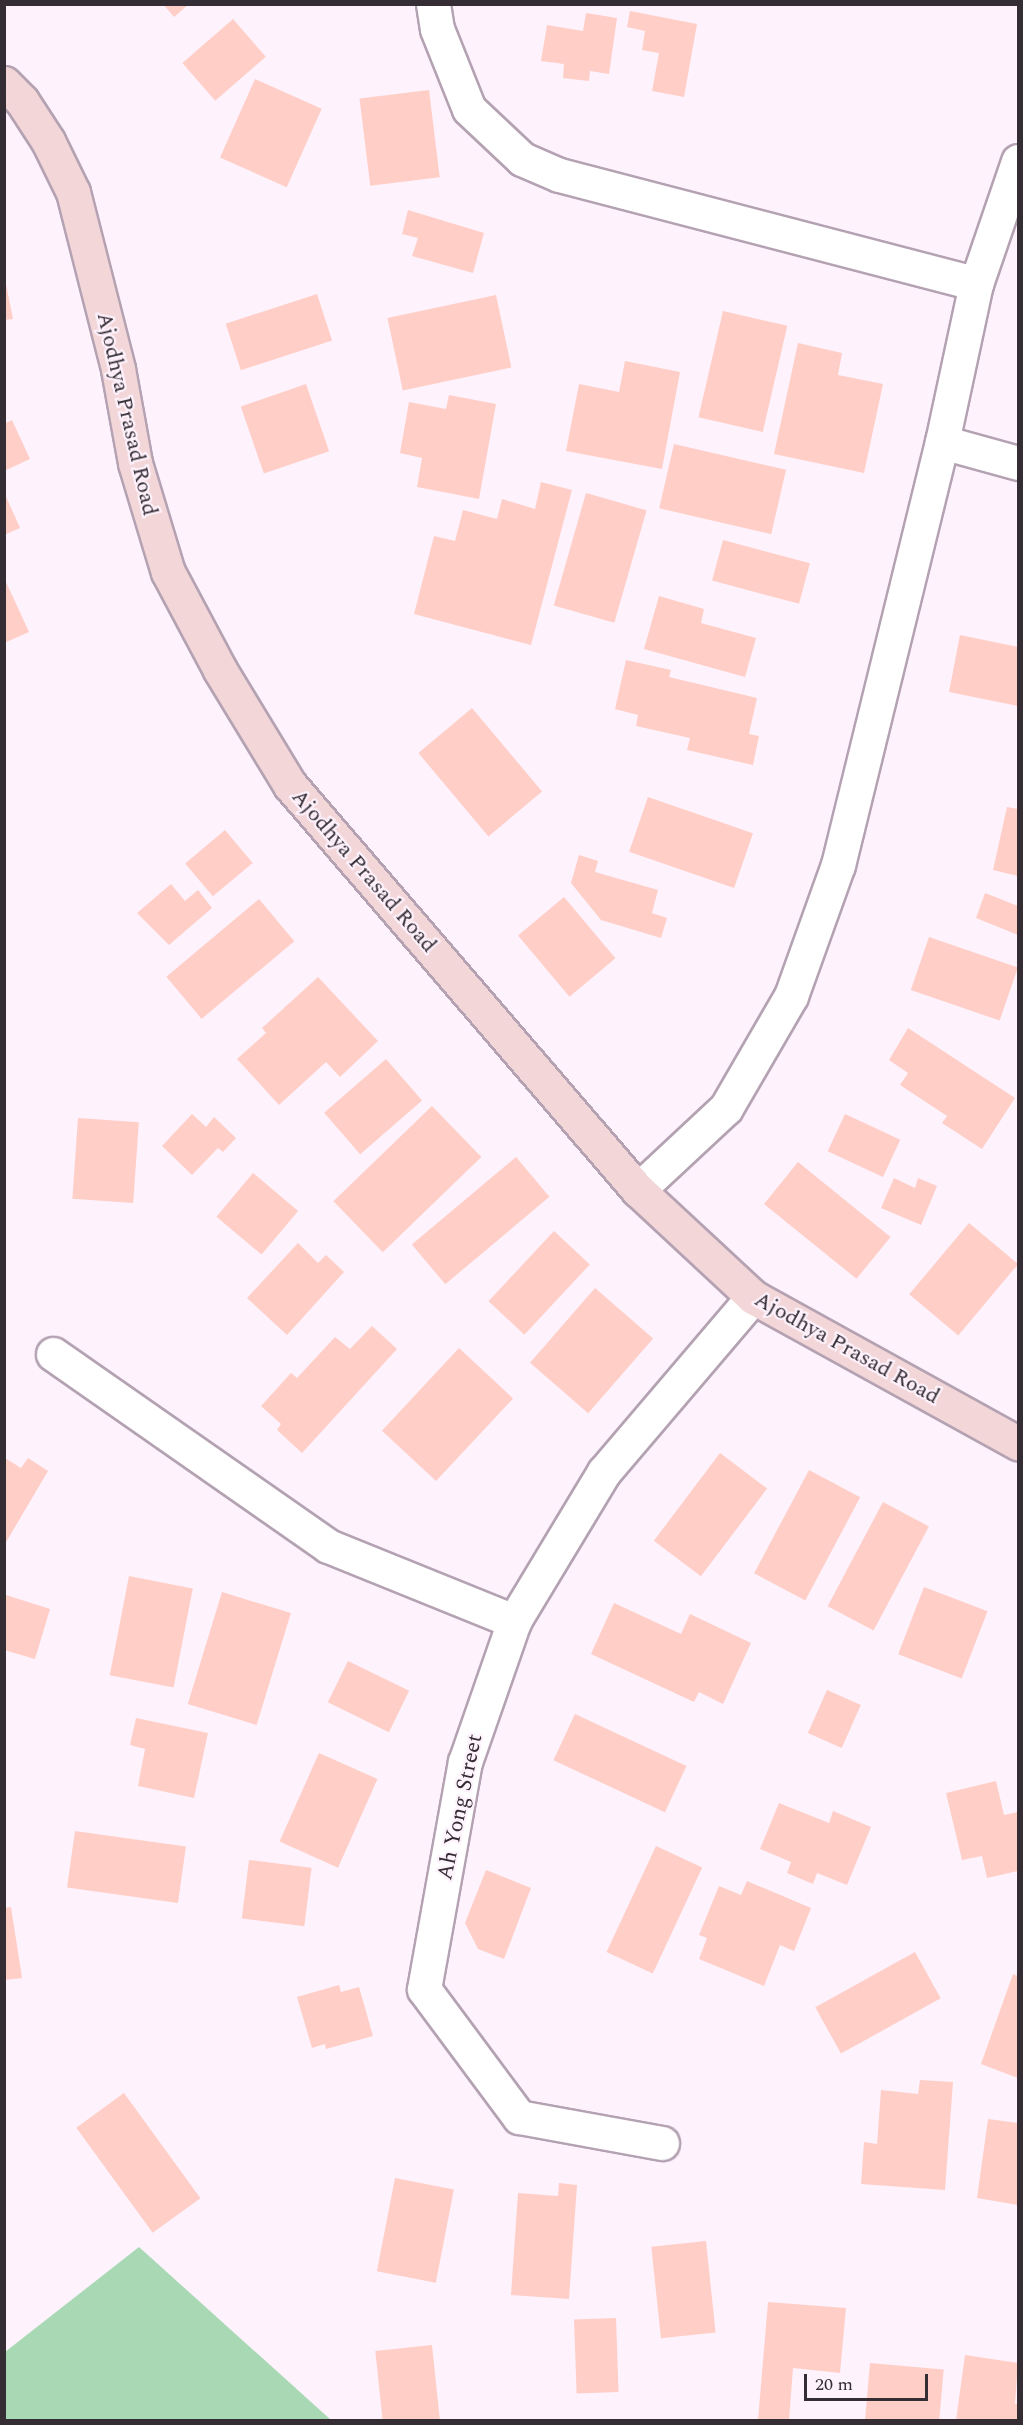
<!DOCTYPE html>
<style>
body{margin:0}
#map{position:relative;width:1023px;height:2425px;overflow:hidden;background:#fef2fd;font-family:Spectral,serif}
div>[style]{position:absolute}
.green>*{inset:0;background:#a8d9b4}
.building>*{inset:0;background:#ffcfc7;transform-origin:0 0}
.roads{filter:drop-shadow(2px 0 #b4a2b2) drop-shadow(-2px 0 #b4a2b2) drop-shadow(0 2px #b4a2b2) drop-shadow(0 -2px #b4a2b2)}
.street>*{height:33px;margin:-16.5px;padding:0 16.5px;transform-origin:16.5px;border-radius:16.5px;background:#fff}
.secondary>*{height:33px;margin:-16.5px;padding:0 16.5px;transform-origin:16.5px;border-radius:16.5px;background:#f2d6d8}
span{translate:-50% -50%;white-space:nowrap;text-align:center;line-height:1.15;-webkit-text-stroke:4.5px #fef2fd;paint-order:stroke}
.street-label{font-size:22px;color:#342d33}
.frame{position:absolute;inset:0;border:6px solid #342d33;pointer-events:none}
.scale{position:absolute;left:804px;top:2374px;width:124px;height:27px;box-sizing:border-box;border:3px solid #342d33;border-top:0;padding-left:8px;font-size:18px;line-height:21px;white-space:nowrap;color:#342d33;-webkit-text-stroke:4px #fef2fd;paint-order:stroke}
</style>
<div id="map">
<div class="green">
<i style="clip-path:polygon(139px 2247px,331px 2420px,5px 2420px,5px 2352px)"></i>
</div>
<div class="building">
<i style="clip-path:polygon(163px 4px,189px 4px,174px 17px)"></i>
<i style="clip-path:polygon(630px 11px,697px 24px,684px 97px,652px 91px,659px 53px,642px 50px,645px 31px,627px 27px)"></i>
<i style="clip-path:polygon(586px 13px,617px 18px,609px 74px,590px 71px,589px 81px,563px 78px,564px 64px,541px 61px,547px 25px,583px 31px)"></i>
<i style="left:233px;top:19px;width:50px;height:67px;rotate:49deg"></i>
<i style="left:255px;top:79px;width:73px;height:86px;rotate:24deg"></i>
<i style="left:429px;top:90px;width:88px;height:70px;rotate:83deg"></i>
<i style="clip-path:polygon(408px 210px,484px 233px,473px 273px,412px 256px,418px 238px,402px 234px)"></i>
<i style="clip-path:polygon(4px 274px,13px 319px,4px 320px)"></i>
<i style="left:317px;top:294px;width:49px;height:96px;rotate:72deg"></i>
<i style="left:496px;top:295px;width:74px;height:111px;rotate:78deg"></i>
<i style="left:723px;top:311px;width:66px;height:109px;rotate:13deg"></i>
<i style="clip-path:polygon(798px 343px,842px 353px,838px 375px,883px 384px,864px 473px,774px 454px)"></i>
<i style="clip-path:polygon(625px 361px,680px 372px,662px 469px,566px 451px,579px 384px,619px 392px)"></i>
<i style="left:306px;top:384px;width:71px;height:69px;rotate:71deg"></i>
<i style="clip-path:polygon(449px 395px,496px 404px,479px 499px,417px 487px,422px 458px,400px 453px,409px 402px,446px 409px)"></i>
<i style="clip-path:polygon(12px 420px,30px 459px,4px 471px,4px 424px)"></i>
<i style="left:674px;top:444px;width:115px;height:66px;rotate:13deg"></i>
<i style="clip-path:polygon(541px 482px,572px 490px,531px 645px,414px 614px,434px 536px,455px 541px,463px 510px,497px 519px,502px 499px,535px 509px)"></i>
<i style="clip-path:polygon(4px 492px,20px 528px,4px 535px)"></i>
<i style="left:586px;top:493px;width:63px;height:117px;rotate:16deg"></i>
<i style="left:723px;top:540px;width:90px;height:42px;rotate:15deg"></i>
<i style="clip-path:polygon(6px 582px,29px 632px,4px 643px,4px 583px)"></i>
<i style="clip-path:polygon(659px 596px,704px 609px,701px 623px,756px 638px,745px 677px,644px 649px)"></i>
<i style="clip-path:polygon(960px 635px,1018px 647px,1018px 706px,949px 692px)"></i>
<i style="clip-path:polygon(626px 660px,671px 670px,669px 677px,757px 698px,749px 734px,759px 736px,753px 765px,687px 750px,690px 738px,636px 726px,638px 715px,615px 709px)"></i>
<i style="left:472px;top:708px;width:109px;height:70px;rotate:50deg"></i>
<i style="left:648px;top:797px;width:111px;height:58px;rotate:19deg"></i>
<i style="clip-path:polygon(1007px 807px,1018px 809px,1018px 876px,993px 870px)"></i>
<i style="left:225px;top:830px;width:43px;height:52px;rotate:50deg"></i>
<i style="clip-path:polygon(579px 855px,598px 861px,595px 872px,658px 890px,652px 913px,667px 918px,661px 938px,601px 920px,571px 883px)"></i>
<i style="clip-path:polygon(171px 884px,185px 901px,198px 890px,212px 908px,169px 945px,137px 913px)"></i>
<i style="clip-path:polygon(985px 893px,1018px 906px,1018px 935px,976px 918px)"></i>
<i style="left:564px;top:897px;width:80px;height:60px;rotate:50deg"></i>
<i style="left:259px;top:899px;width:55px;height:121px;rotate:50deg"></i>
<i style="left:929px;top:937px;width:94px;height:56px;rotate:19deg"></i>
<i style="clip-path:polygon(318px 977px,378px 1041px,340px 1077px,326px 1062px,279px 1105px,237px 1059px,266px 1033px,262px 1028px)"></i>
<i style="clip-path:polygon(908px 1028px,1015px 1098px,982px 1149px,942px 1123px,947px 1116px,900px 1085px,908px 1073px,889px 1060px)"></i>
<i style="left:386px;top:1059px;width:55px;height:82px;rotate:49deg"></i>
<i style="left:432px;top:1106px;width:71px;height:137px;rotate:46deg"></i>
<i style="clip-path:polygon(192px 1114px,206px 1127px,214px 1117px,236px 1138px,223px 1152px,218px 1148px,192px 1175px,162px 1146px)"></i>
<i style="left:845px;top:1114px;width:61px;height:41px;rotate:25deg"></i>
<i style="left:78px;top:1118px;width:61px;height:81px;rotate:4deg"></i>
<i style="left:516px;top:1157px;width:52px;height:136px;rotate:50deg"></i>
<i style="left:798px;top:1162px;width:119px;height:54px;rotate:39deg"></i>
<i style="left:253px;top:1173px;width:59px;height:57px;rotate:40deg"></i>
<i style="clip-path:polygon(894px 1178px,915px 1188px,918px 1178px,937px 1186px,921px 1225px,881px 1208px)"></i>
<i style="left:969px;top:1223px;width:64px;height:93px;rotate:40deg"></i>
<i style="left:554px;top:1231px;width:49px;height:96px;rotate:43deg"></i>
<i style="clip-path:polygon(298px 1243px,318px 1263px,326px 1255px,344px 1272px,287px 1335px,247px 1298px)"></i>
<i style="left:595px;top:1288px;width:77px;height:99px;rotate:41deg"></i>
<i style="clip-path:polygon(372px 1326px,397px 1349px,302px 1453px,277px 1430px,281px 1424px,261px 1406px,291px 1373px,297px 1378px,335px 1337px,350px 1349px)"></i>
<i style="left:459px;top:1348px;width:74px;height:113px;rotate:43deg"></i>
<i style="left:720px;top:1453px;width:59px;height:110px;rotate:37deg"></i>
<i style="clip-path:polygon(5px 1458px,21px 1468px,28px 1458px,48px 1471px,5px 1544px)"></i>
<i style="left:809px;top:1470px;width:58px;height:117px;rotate:28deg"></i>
<i style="left:883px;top:1502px;width:52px;height:118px;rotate:28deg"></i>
<i style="left:129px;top:1576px;width:65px;height:101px;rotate:11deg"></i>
<i style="left:924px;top:1587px;width:68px;height:72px;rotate:21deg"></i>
<i style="left:222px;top:1592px;width:72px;height:117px;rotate:17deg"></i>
<i style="clip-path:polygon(6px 1595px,50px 1609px,35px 1659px,4px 1650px)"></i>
<i style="clip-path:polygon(614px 1603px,681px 1634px,690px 1614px,751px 1643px,723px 1704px,699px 1692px,694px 1702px,591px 1654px)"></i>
<i style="left:348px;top:1661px;width:68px;height:46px;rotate:26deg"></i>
<i style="left:827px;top:1690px;width:37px;height:47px;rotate:24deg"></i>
<i style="left:575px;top:1714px;width:123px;height:51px;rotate:25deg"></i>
<i style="clip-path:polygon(136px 1718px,208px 1733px,194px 1798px,138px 1786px,145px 1749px,130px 1745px)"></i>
<i style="left:319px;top:1753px;width:64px;height:97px;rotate:24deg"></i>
<i style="clip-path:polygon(996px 1781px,1004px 1815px,1018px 1812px,1018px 1871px,987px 1878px,982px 1856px,962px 1860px,946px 1793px)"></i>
<i style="clip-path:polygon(779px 1803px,829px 1823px,833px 1811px,871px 1827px,847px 1885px,817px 1873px,813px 1884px,787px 1873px,791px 1862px,760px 1849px)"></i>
<i style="left:75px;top:1831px;width:112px;height:57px;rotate:8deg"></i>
<i style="left:656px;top:1846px;width:51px;height:117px;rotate:25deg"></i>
<i style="left:249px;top:1860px;width:63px;height:59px;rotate:7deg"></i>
<i style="clip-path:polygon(486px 1870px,531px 1888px,504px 1959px,478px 1949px,465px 1923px)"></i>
<i style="clip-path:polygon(747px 1881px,811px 1908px,794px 1951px,780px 1945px,764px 1986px,699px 1959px,707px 1938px,699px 1935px,719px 1886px,741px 1895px)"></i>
<i style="clip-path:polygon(11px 1907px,22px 1978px,4px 1980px,4px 1908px)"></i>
<i style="left:915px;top:1952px;width:53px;height:114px;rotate:61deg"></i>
<i style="clip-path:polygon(1013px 1974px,1018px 1976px,1018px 2078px,981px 2064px)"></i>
<i style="clip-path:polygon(339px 1985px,341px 1992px,359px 1987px,373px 2036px,326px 2049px,325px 2044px,312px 2048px,297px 1997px)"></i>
<i style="clip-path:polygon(920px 2080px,953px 2082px,945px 2190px,861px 2184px,864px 2142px,877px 2144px,881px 2090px,918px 2094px)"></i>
<i style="left:124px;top:2093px;width:130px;height:59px;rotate:54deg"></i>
<i style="clip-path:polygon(988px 2119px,1018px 2123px,1018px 2205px,977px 2198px)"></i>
<i style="left:395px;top:2178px;width:60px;height:95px;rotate:11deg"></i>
<i style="clip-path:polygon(559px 2183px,577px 2185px,569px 2299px,511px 2295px,518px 2193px,558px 2196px)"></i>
<i style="left:706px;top:2241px;width:92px;height:55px;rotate:84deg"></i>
<i style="clip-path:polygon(768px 2302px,846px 2308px,840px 2373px,793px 2368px,789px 2420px,758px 2420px)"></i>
<i style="left:616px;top:2318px;width:74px;height:42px;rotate:88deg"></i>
<i style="left:432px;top:2345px;width:75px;height:57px;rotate:84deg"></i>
<i style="clip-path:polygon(965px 2355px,1018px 2363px,1015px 2404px,1018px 2404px,1018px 2420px,956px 2420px)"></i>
<i style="left:870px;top:2363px;width:74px;height:57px;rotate:5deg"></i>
</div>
<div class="roads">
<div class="street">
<i style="left:433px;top:4px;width:25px;rotate:81deg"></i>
<i style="left:437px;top:29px;width:86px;rotate:68.2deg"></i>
<i style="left:469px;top:109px;width:73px;rotate:43.3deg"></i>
<i style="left:522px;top:159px;width:40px;rotate:23.4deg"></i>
<i style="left:559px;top:175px;width:431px;rotate:14.6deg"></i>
<i style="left:942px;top:442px;width:79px;rotate:15.4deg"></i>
<i style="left:638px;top:1190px;width:120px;rotate:-43deg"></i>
<i style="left:726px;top:1108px;width:129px;rotate:-59.9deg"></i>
<i style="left:791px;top:996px;width:139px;rotate:-70.3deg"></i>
<i style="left:838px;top:865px;width:436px;rotate:-76.2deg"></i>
<i style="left:942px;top:442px;width:162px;rotate:-77.9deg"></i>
<i style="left:976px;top:284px;width:130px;rotate:-71.1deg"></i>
<i style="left:53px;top:1354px;width:335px;rotate:34.9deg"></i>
<i style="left:328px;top:1546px;width:201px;rotate:22deg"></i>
<i style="left:662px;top:2143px;width:145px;rotate:-169.7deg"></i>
<i style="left:519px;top:2117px;width:159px;rotate:-126.6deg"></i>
<i style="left:424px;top:1989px;width:231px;rotate:-79.8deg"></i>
<i style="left:465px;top:1762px;width:149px;rotate:-70.8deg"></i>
<i style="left:514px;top:1621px;width:174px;rotate:-58.9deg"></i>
<i style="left:604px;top:1472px;width:230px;rotate:-49.6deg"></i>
</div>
<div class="secondary">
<i style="left:4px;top:83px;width:25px;rotate:45deg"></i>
<i style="left:22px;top:101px;width:48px;rotate:57deg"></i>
<i style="left:48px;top:141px;width:57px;rotate:63.9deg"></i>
<i style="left:73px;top:192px;width:183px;rotate:75.7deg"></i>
<i style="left:118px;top:369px;width:96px;rotate:79.7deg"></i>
<i style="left:135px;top:463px;width:114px;rotate:73.2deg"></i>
<i style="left:168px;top:572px;width:111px;rotate:62deg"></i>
<i style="left:220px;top:670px;width:135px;rotate:58.7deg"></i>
<i style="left:290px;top:785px;width:534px;rotate:49.33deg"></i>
<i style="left:638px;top:1190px;width:157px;rotate:42.9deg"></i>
<i style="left:753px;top:1297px;width:303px;rotate:28.9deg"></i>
</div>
</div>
<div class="street-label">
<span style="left:127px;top:414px;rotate:77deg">Ajodhya Prasad Road</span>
<span style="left:364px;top:871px;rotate:49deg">Ajodhya Prasad Road</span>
<span style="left:847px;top:1348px;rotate:29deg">Ajodhya Prasad Road</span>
<span style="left:460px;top:1807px;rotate:-78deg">Ah Yong Street</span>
</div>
<div class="frame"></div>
<div class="scale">20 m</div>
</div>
